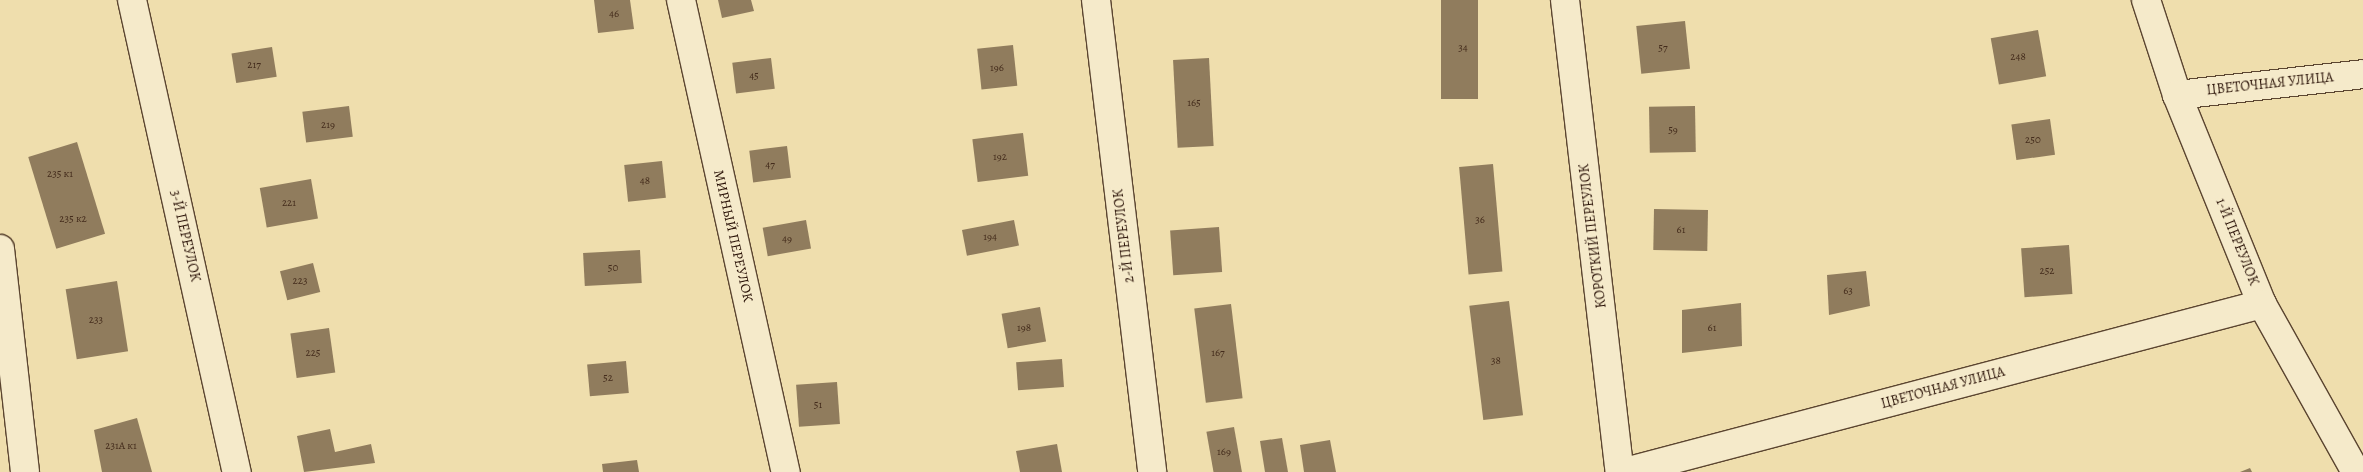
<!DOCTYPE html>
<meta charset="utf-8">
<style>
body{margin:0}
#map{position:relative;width:2363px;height:472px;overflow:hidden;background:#efdead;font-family:Alegreya,serif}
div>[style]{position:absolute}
.building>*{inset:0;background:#907c5d;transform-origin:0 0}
.roads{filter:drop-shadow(1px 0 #5b4530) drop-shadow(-1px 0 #5b4530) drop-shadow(0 1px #5b4530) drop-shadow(0 -1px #5b4530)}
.minor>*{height:28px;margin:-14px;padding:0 14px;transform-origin:14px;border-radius:14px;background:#f5eaca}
span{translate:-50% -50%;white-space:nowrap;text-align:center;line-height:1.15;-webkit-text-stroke:5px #f5eaca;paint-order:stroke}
.number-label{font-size:11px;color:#442c1c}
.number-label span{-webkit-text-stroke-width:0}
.street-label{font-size:14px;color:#2a1207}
</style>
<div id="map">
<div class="building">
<i style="clip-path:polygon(594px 0,630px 0,634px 29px,598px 33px)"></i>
<i style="clip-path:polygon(718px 0,751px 0,754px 11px,722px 18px)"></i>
<i style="left:1441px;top:0;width:37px;height:99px"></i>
<i style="left:1685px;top:21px;width:48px;height:49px;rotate:84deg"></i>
<i style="left:2038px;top:30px;width:47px;height:48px;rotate:80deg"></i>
<i style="left:1013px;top:45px;width:41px;height:36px;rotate:84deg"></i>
<i style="left:272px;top:47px;width:30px;height:41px;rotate:81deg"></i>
<i style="left:771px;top:58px;width:31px;height:39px;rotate:83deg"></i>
<i style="left:1209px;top:58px;width:88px;height:36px;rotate:87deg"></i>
<i style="left:349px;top:106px;width:31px;height:47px;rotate:83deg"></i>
<i style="left:1695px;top:106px;width:46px;height:46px;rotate:89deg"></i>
<i style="left:2050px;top:119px;width:36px;height:39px;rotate:82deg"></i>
<i style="left:1023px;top:133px;width:43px;height:51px;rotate:83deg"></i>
<i style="left:77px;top:142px;width:96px;height:51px;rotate:73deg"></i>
<i style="left:787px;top:146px;width:32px;height:38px;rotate:83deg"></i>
<i style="left:662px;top:161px;width:37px;height:38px;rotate:84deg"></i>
<i style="left:1493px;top:164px;width:108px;height:34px;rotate:85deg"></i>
<i style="left:311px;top:179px;width:40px;height:52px;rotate:80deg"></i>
<i style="left:1654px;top:209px;width:54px;height:41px;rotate:1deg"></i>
<i style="left:806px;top:220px;width:29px;height:44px;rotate:80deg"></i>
<i style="left:1014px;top:220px;width:26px;height:53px;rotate:79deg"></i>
<i style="left:1219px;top:227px;width:45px;height:49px;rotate:86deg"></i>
<i style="left:2069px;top:245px;width:49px;height:48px;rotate:86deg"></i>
<i style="left:640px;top:250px;width:33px;height:57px;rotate:87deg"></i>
<i style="left:313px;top:263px;width:30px;height:34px;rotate:76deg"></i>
<i style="clip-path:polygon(1866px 271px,1870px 306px,1829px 315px,1827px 275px)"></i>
<i style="left:117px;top:281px;width:71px;height:52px;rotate:81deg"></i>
<i style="left:1509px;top:301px;width:115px;height:40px;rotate:83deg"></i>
<i style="clip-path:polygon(1741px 303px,1742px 346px,1682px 353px,1682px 310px)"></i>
<i style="left:1231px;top:304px;width:95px;height:37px;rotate:83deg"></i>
<i style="left:1040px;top:307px;width:35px;height:39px;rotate:80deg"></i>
<i style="left:329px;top:328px;width:45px;height:39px;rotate:82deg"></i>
<i style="left:1062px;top:359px;width:28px;height:46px;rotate:86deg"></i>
<i style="left:626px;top:361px;width:32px;height:39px;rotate:85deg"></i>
<i style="left:837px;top:382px;width:42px;height:41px;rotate:86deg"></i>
<i style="clip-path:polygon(137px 418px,152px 472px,102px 472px,94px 430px)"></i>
<i style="left:1234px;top:427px;width:46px;height:28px;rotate:80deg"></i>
<i style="clip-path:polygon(330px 429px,335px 452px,371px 444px,375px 463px,304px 472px,297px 436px)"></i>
<i style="clip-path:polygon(1282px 438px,1288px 472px,1265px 472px,1260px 441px)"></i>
<i style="clip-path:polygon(1330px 440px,1336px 472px,1304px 472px,1300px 445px)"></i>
<i style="clip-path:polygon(1057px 444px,1062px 472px,1020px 472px,1016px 451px)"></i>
<i style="clip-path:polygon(637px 460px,639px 472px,603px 472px,602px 464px)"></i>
<i style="clip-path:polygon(2250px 468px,2252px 472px,2240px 472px)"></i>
</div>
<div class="roads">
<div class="minor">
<i style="left:132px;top:0;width:484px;rotate:77.5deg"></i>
<i style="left:681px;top:0;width:484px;rotate:77.5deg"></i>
<i style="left:1096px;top:0;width:475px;rotate:83.2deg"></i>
<i style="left:1565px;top:0;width:475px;rotate:83.4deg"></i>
<i style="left:2146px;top:0;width:100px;rotate:71.9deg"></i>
<i style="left:2177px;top:95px;width:226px;rotate:67.9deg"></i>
<i style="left:2262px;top:304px;width:193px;rotate:60.8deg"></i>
<i style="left:2177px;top:95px;width:187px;rotate:-6.4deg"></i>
<i style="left:0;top:249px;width:224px;rotate:83.6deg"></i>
<i style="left:1625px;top:472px;width:659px;rotate:-14.77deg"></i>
</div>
</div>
<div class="number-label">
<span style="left:614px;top:14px">46</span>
<span style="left:1463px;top:48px">34</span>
<span style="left:1663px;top:48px">57</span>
<span style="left:2018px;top:57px">248</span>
<span style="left:254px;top:65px">217</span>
<span style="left:997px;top:68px">196</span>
<span style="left:754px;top:76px">45</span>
<span style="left:1194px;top:103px">165</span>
<span style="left:328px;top:125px">219</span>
<span style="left:1673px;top:130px">59</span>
<span style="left:2033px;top:140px">250</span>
<span style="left:1000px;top:157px">192</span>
<span style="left:770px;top:165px">47</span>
<span style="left:60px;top:174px">235 к1</span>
<span style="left:645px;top:181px">48</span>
<span style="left:289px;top:203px">221</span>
<span style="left:73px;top:219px">235 к2</span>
<span style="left:1480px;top:220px">36</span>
<span style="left:1681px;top:230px">61</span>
<span style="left:990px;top:237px">194</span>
<span style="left:787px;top:239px">49</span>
<span style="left:613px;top:268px">50</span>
<span style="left:2047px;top:271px">252</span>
<span style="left:300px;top:281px">223</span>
<span style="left:1848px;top:291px">63</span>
<span style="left:96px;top:320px">233</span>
<span style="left:1024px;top:328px">198</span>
<span style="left:1712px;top:328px">61</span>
<span style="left:313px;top:353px">225</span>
<span style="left:1218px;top:353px">167</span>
<span style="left:1496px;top:361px">38</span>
<span style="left:608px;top:378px">52</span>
<span style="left:818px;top:405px">51</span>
<span style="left:121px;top:446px">231А к1</span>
<span style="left:1224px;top:452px">169</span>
</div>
<div class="street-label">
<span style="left:2270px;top:84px;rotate:-6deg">ЦВЕТОЧНАЯ УЛИЦА</span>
<span style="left:185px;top:236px;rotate:77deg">3-Й ПЕРЕУЛОК</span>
<span style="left:733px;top:236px;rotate:77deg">МИРНЫЙ ПЕРЕУЛОК</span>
<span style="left:1124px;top:236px;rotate:-97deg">2-Й ПЕРЕУЛОК</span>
<span style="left:1593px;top:236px;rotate:-97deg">КОРОТКИЙ ПЕРЕУЛОК</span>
<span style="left:2237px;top:242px;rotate:68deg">1-Й ПЕРЕУЛОК</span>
<span style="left:1943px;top:388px;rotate:-15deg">ЦВЕТОЧНАЯ УЛИЦА</span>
</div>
</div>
